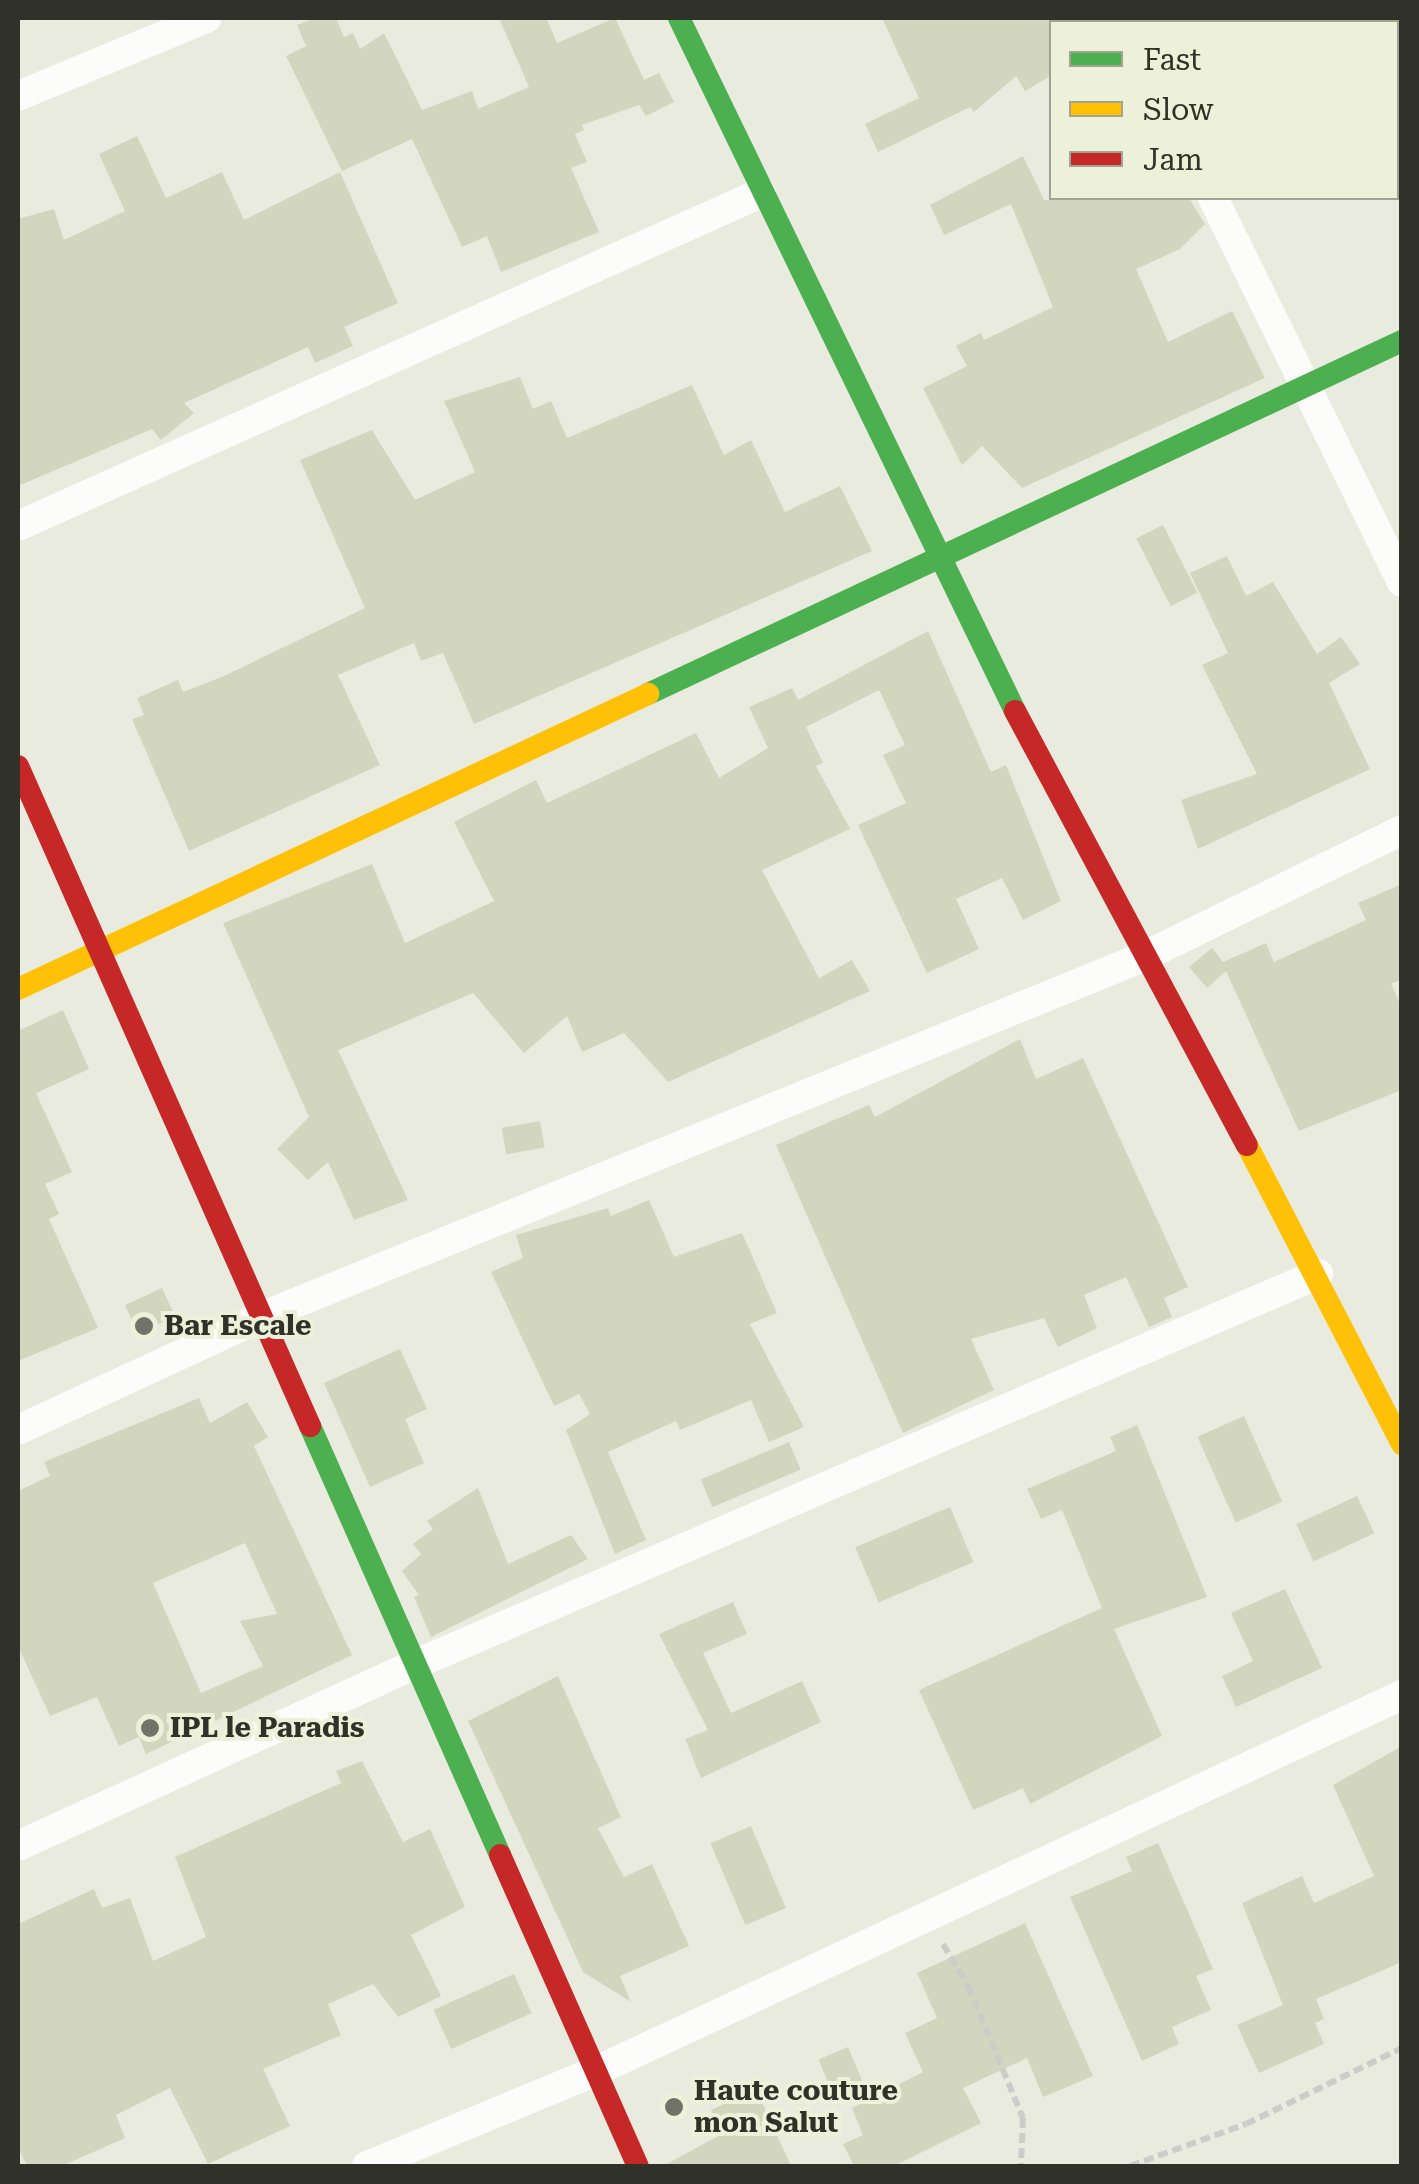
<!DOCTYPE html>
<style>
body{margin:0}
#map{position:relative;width:1419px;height:2184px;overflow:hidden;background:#eaebdf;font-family:"Roboto Serif",serif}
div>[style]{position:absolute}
.building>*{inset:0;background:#d2d6bf;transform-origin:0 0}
.path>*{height:6px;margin-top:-3px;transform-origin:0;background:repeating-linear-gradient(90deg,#cccdc9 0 10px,transparent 0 15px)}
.street>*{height:30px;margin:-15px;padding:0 15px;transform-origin:15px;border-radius:15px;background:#fcfcfa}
.fast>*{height:22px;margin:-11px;padding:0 11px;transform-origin:11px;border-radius:11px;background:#4caf50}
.slow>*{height:22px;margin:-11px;padding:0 11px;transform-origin:11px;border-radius:11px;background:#ffc107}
.jam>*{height:22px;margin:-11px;padding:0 11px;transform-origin:11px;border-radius:11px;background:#c62828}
.dots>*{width:28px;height:28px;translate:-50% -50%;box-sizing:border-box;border:5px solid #edf1d9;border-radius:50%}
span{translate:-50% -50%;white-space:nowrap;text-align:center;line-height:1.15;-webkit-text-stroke:8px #edf1d9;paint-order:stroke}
.poi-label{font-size:28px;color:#303128;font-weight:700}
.left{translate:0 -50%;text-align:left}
.frame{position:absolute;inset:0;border:20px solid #303128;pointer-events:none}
.legend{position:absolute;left:1049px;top:20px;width:350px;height:180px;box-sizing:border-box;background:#edf1d9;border:2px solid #a1a492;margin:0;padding:12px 18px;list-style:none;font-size:30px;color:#303128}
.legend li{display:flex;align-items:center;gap:20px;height:50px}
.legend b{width:50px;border:2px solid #a1a492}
</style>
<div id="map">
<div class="building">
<i style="clip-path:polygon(315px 18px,336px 18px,344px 37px,353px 33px,360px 49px,384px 33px,422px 110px,472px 91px,478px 109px,529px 87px,499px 18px,546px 18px,557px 43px,615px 18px,644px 80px,659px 73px,674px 102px,646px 116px,639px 105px,582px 125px,584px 130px,575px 134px,587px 162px,571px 168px,599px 232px,501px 272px,487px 236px,462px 247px,412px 139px,342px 171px,286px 56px,306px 46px,297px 25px)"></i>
<i style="clip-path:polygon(882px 18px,1052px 18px,1052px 75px,1025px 91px,1016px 76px,974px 112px,970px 107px,878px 152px,865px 124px,919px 98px)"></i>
<i style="clip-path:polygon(137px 136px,166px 198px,222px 172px,244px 220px,340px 172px,398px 303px,344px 327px,353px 346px,315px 363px,308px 347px,184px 403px,194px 413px,161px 440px,152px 429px,18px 486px,18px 219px,54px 209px,64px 240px,125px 211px,99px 154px)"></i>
<i style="clip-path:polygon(1023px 156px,1044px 200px,1189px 198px,1205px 224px,1180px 249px,1136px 269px,1168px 342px,1232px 311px,1265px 378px,1022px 488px,982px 446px,962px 465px,923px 388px,967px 366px,956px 346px,981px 333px,984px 340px,1053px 307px,1011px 204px,944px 235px,930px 205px)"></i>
<i style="clip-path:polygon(520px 377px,533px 409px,551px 401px,567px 438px,692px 385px,724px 455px,751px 440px,785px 512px,840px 486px,872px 551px,474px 724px,443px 653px,421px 661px,414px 643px,338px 675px,380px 765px,189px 851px,132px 719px,144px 715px,137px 698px,178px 680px,183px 692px,224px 676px,365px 608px,300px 460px,372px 430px,415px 500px,475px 472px,444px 401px)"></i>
<i style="left:1163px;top:525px;width:76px;height:30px;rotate:63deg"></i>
<i style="clip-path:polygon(1227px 556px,1246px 596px,1273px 582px,1317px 654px,1341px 637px,1360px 664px,1329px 683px,1370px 769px,1198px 849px,1181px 800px,1257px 774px,1202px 665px,1228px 653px,1190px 573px)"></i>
<i style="clip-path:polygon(928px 631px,991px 772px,1006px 765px,1061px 901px,1023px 920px,1002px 878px,956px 899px,979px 949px,927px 973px,858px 825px,906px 803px,883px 755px,905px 745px,879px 690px,806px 727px,823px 763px,816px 766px,850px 829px,762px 870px,819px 978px,852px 960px,870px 991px,668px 1082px,624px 1033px,582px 1052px,567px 1016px,524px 1053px,473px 993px,338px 1050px,408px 1200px,354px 1220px,328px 1162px,308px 1180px,277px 1149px,309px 1117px,223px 923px,372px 864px,405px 943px,494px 901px,454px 822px,536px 780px,547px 803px,696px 733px,719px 778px,768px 748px,749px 707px,792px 688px,798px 700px)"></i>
<i style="clip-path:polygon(1402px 884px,1402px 979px,1391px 984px,1402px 1007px,1402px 1090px,1299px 1131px,1226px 971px,1207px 988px,1189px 967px,1212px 948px,1223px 962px,1266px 943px,1274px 962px,1366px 920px,1358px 903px)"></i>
<i style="clip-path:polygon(63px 1010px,89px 1069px,36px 1093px,72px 1172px,45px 1184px,59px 1214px,49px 1219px,98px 1328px,18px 1361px,18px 1031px)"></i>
<i style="clip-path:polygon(1020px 1039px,1036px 1079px,1083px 1058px,1188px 1287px,1164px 1298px,1172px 1317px,1149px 1327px,1126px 1277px,1084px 1295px,1097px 1328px,1058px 1347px,1044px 1318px,971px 1339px,994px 1390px,903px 1433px,776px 1145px,869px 1105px,875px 1117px)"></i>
<i style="left:540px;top:1121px;width:27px;height:39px;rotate:80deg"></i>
<i style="clip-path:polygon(649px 1200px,674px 1257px,742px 1233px,777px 1313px,750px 1324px,804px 1427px,769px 1442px,751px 1400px,680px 1430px,676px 1421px,608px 1452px,646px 1540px,615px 1554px,566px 1430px,590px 1414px,579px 1394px,554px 1406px,491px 1272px,523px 1258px,516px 1235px,608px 1208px,611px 1216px)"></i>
<i style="left:162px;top:1288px;width:31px;height:41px;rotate:65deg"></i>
<i style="clip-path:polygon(400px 1349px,427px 1409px,405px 1419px,424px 1463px,370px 1487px,324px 1383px)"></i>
<i style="clip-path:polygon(evenodd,199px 1398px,210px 1423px,247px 1402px,268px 1437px,254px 1446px,352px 1655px,146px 1754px,139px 1737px,119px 1746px,97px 1697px,50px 1716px,18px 1646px,18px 1491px,50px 1476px,44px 1462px,199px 1398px,245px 1543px,277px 1614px,240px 1621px,263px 1666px,201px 1693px,153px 1583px,245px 1543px)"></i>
<i style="left:1244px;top:1416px;width:94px;height:51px;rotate:66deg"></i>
<i style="clip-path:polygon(1137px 1425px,1207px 1597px,1114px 1629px,1162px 1736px,1030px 1804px,1023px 1788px,973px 1810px,919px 1690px,1102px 1608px,1062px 1510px,1041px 1519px,1027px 1489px,1116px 1451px,1110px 1437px)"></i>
<i style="left:789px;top:1442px;width:30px;height:96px;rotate:67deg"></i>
<i style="clip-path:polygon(478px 1488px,508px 1564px,571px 1535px,588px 1559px,431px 1637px,414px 1597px,419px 1595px,402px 1571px,421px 1554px,413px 1544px,433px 1529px,427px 1521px)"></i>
<i style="left:1357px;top:1496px;width:41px;height:67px;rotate:65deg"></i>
<i style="left:950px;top:1507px;width:60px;height:103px;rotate:67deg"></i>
<i style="clip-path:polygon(1285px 1589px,1322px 1668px,1236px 1707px,1222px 1676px,1253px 1661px,1231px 1613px)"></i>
<i style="clip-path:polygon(733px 1602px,747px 1634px,703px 1653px,731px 1713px,802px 1681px,821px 1722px,701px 1778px,685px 1739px,708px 1730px,659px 1634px)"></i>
<i style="clip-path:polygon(558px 1676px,621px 1817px,598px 1828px,624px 1877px,652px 1864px,689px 1946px,620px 1976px,631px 2002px,583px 1972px,468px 1721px)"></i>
<i style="clip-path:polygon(1402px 1746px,1402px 1962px,1316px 1999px,1324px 2019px,1315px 2023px,1324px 2044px,1259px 2073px,1237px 2025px,1283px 2005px,1242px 1903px,1302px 1876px,1314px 1903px,1374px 1876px,1333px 1785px)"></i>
<i style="clip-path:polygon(362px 1761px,403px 1842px,430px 1829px,465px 1907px,411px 1935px,441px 1996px,398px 2017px,373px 1984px,328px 2004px,341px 2035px,263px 2069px,290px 2126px,208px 2164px,170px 2088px,116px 2115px,125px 2138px,62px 2166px,27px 2166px,18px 2147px,18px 1924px,94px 1889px,102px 1908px,130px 1898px,153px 1961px,206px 1937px,175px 1857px,341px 1783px,336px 1771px)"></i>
<i style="left:751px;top:1826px;width:89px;height:44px;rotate:67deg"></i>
<i style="clip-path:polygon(1158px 1843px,1213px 1969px,1196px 1976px,1211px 2010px,1172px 2027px,1179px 2044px,1142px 2061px,1070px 1897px,1132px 1871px,1126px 1857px)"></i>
<i style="clip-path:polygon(1025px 1923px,1093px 2076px,1043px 2097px,1027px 2058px,963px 2088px,981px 2123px,894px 2166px,854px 2166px,843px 2144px,863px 2135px,852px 2108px,923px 2072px,905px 2033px,937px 2018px,917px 1973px)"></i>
<i style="left:514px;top:1974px;width:43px;height:88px;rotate:66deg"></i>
<i style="left:848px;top:2047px;width:36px;height:32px;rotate:67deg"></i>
<i style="clip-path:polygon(756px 2089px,791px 2166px,663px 2166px,722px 2134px,711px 2110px)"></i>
</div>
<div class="path">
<i style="left:943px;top:1944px;width:49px;rotate:59.2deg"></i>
<i style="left:968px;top:1986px;width:143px;rotate:67.4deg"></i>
<i style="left:1023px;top:2118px;width:48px;rotate:92.4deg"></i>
<i style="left:1130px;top:2166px;width:123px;rotate:-19.9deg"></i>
<i style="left:1246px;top:2124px;width:174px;rotate:-26deg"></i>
</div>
<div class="street">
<i style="left:1124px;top:18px;width:5px;rotate:53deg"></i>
<i style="left:18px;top:96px;width:204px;rotate:-22.5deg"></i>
<i style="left:1213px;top:198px;width:428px;rotate:63.8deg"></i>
<i style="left:18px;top:526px;width:814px;rotate:-24.14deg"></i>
<i style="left:18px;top:1430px;width:268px;rotate:-24.9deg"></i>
<i style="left:261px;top:1317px;width:953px;rotate:-22.2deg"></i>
<i style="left:1143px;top:957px;width:288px;rotate:-26.1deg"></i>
<i style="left:18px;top:1846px;width:438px;rotate:-24.6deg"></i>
<i style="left:416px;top:1664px;width:983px;rotate:-23.38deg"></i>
<i style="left:367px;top:2166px;width:248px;rotate:-22.5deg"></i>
<i style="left:596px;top:2071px;width:889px;rotate:-25.01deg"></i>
</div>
<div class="fast">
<i style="left:679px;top:18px;width:770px;rotate:64.13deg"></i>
<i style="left:648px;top:694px;width:833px;rotate:-25.09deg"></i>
<i style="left:310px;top:1426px;width:469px;rotate:66.1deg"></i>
</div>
<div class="slow">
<i style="left:18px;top:989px;width:696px;rotate:-25.09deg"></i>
<i style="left:1247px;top:1145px;width:337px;rotate:62.6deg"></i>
</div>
<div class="jam">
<i style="left:1015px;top:711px;width:492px;rotate:61.9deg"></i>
<i style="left:18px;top:766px;width:722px;rotate:66.13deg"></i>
<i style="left:500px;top:1855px;width:340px;rotate:66.1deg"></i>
</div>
<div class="dots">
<i style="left:144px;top:1326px;background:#717268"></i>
<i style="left:150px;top:1728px;background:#717268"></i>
<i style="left:674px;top:2107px;background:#717268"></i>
</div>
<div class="poi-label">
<span class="left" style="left:164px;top:1326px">Bar Escale</span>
<span class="left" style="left:170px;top:1728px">IPL le Paradis</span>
<span class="left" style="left:694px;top:2107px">Haute couture<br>mon Salut</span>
</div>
<div class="frame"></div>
<ul class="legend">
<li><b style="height:12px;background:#4caf50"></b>Fast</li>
<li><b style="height:12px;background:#ffc107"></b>Slow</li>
<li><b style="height:12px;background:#c62828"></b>Jam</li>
</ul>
</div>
